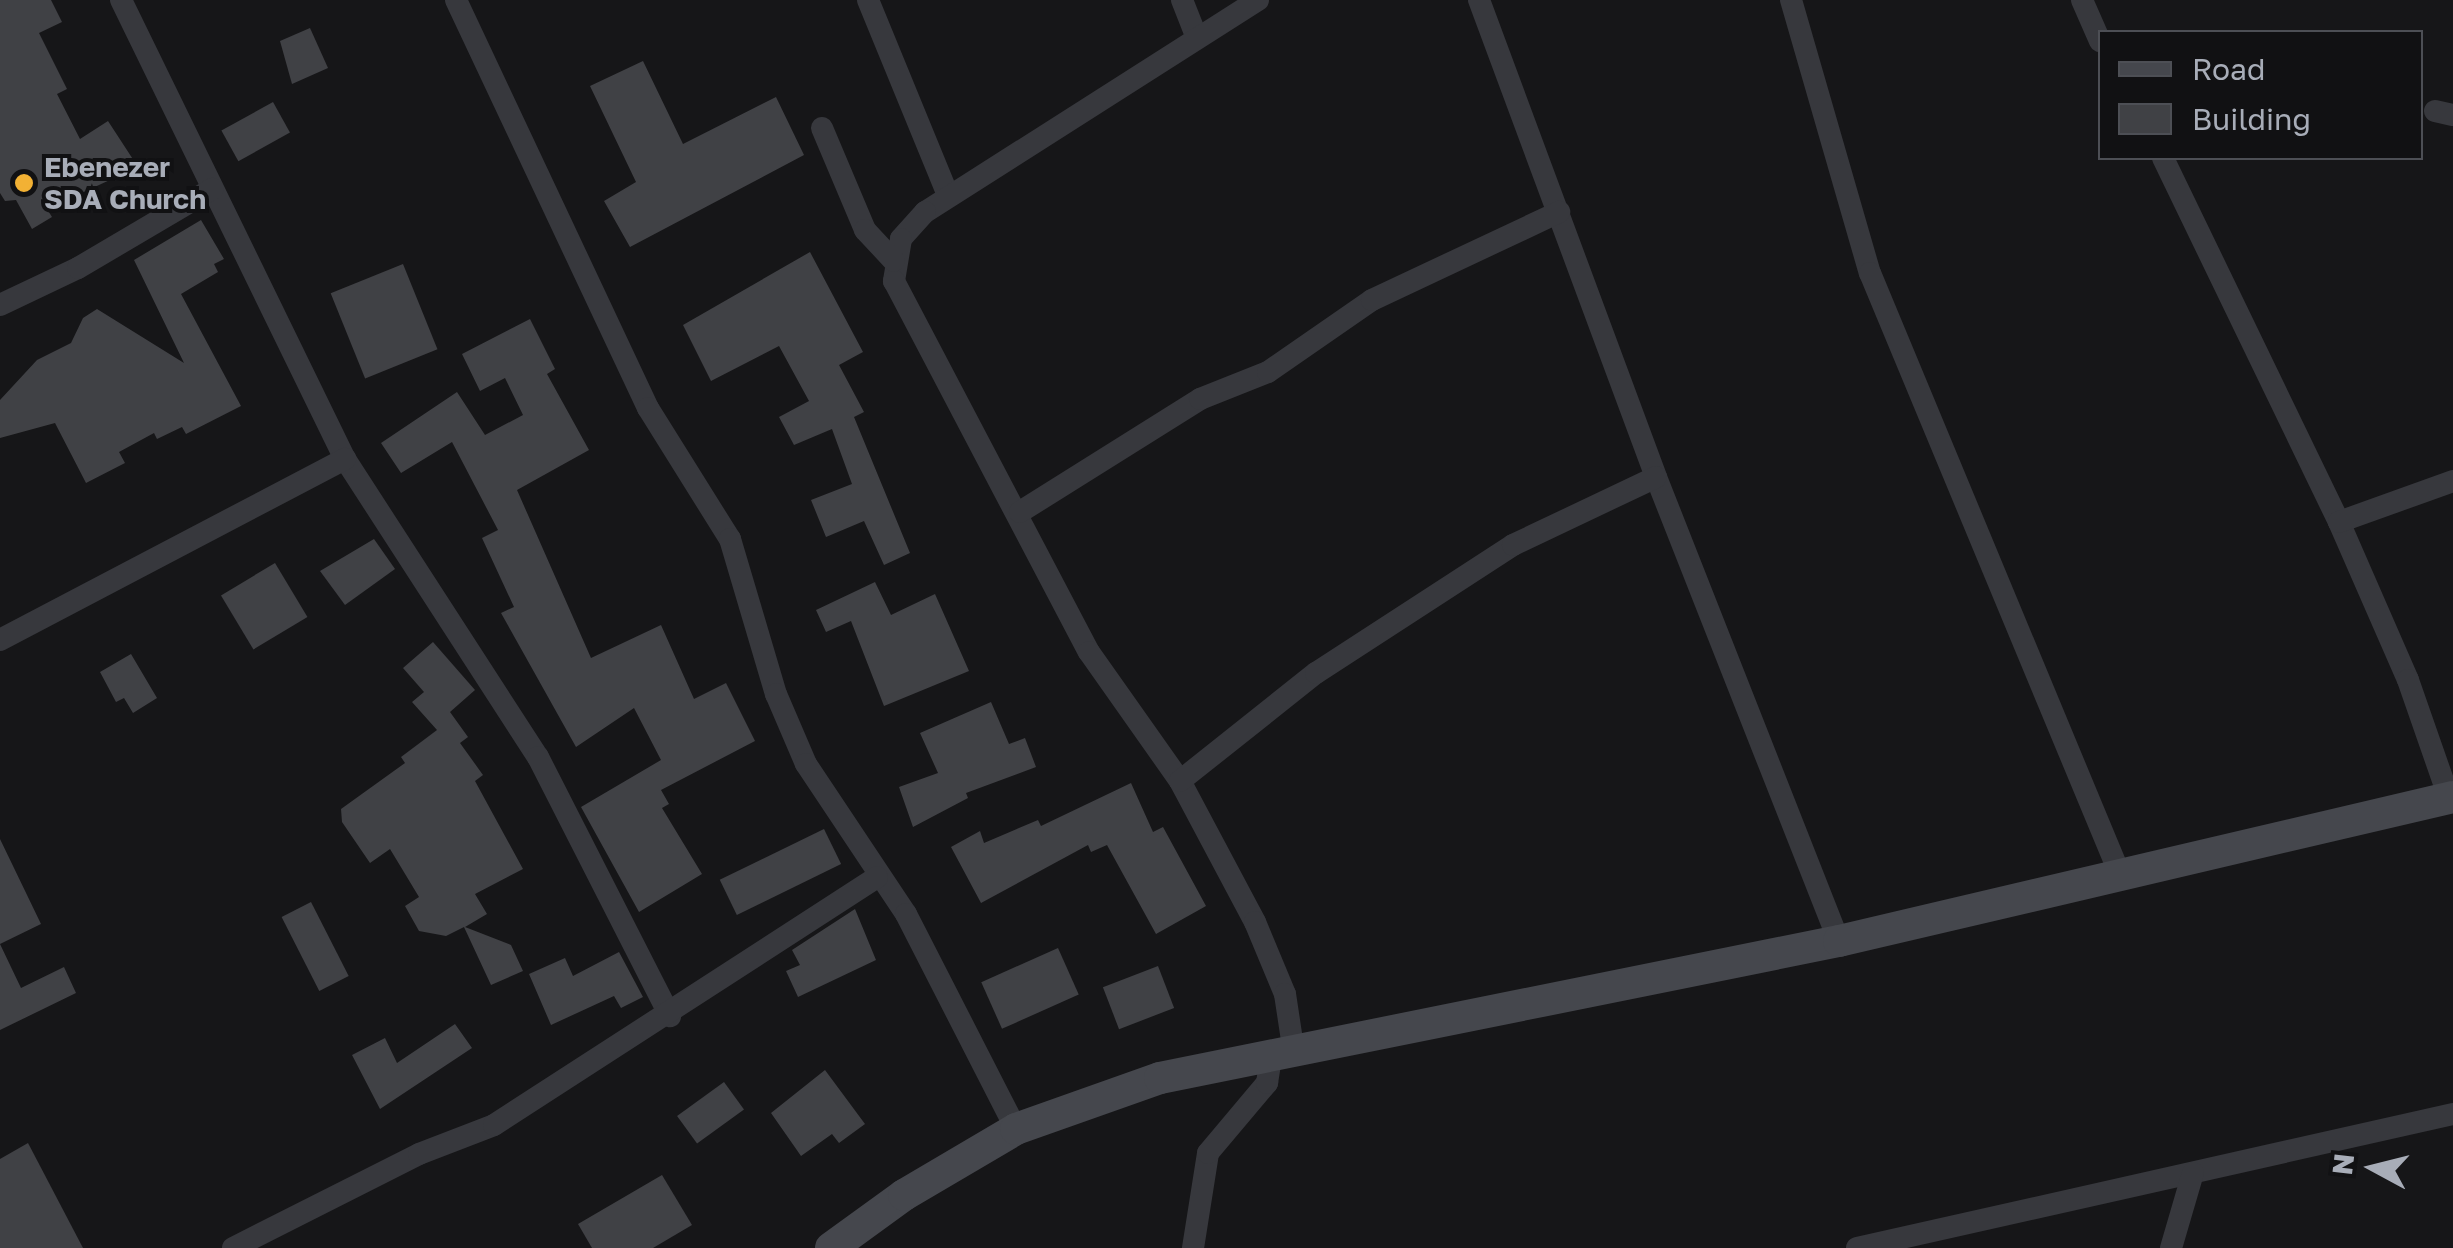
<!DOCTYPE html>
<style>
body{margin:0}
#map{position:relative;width:2453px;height:1248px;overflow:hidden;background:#161618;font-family:"Golos Text",sans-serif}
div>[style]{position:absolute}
.building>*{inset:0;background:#404145;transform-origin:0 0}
.street>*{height:22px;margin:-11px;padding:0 11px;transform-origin:11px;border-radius:11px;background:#37383d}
.secondary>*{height:32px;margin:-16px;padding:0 16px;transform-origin:16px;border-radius:16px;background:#45474d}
.dots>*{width:28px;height:28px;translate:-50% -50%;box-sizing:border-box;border:5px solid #111113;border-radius:50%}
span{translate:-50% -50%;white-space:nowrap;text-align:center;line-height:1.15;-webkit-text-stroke:8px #111113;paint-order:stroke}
.poi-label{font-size:28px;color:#a8adb8;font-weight:700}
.left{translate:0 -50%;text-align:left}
.legend{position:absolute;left:2098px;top:30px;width:325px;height:130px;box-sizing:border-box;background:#111113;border:2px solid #4d4f55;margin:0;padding:12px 18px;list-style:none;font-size:30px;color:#a8adb8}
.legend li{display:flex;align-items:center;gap:20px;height:50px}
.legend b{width:50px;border:2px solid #4d4f55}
.north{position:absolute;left:2323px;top:1118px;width:100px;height:100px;-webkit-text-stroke:8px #111113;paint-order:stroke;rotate:277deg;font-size:28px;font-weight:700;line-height:40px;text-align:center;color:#a8adb8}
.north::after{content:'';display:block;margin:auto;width:35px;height:45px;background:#a8adb8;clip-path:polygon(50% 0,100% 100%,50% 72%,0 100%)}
</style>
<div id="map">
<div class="building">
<i style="clip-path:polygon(0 0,51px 0,62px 22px,39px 33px,67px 89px,57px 94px,80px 139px,108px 121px,138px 167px,47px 209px,52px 217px,32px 229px,16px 200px,5px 201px,0 193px)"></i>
<i style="clip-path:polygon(310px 28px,328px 68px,292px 84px,280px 41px)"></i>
<i style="clip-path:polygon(643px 61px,683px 144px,776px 97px,804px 155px,630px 247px,604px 201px,636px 182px,590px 86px)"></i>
<i style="left:273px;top:102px;width:35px;height:59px;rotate:61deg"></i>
<i style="clip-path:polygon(201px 220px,224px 259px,214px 264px,218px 272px,181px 294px,241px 406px,186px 434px,182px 427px,157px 439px,154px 433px,119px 452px,125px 463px,86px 483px,55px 423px,0 438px,0 400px,37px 360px,71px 343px,83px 318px,97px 309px,184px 363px,134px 260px)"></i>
<i style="clip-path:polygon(810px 252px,863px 352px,839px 365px,864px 412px,854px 417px,910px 553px,884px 565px,864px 521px,826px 537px,811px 500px,852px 484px,832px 429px,794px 445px,779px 417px,809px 401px,779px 346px,711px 381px,683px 325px)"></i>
<i style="left:403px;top:264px;width:92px;height:78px;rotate:68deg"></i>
<i style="clip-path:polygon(530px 319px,555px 369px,547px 374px,589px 450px,517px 490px,591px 658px,661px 625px,694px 699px,726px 683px,755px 741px,661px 790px,669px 804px,662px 808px,702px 874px,639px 912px,581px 807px,661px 760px,634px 708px,576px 747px,501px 613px,514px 607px,482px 538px,498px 530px,452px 442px,401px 473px,381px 443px,457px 392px,485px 435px,523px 415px,505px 378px,480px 391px,462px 354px)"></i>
<i style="clip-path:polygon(374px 539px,395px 569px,345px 605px,320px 571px)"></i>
<i style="left:275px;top:563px;width:63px;height:63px;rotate:59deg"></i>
<i style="clip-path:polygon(875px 582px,891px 615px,935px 594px,969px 671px,884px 706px,851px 621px,826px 632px,816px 610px)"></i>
<i style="clip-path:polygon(433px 642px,475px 690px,450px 712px,468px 737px,460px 743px,483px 775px,475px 781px,523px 869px,475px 894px,487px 914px,465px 927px,511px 945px,523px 971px,491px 985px,464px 927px,446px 936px,419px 931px,405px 906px,419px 897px,390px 849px,370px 863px,342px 822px,341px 809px,405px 763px,401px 757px,437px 730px,412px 702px,424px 692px,403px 668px)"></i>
<i style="clip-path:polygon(131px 654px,157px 698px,133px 713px,124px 698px,116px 702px,100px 672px)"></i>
<i style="clip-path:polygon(991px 702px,1009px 744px,1025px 738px,1036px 767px,966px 793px,968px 798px,913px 827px,899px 787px,938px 773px,920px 733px)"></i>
<i style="clip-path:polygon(1131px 783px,1153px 832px,1163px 827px,1206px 906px,1156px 934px,1107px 845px,1091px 852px,1088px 845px,981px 903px,951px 847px,980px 831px,984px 843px,1038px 820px,1041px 826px)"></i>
<i style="left:824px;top:829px;width:39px;height:116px;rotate:64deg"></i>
<i style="clip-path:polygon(0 839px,41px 924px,0 944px,21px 988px,64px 967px,76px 993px,0 1030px)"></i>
<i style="left:311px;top:902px;width:83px;height:33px;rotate:63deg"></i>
<i style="clip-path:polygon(855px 909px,876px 960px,798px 997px,786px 971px,800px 965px,792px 950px)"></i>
<i style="left:1058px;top:948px;width:51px;height:84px;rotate:66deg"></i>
<i style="clip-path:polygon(619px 952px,643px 997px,621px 1008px,614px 996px,551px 1025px,529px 974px,565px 958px,573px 976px)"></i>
<i style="left:1158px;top:966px;width:45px;height:59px;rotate:69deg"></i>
<i style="clip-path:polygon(455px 1024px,472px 1048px,380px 1109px,352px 1055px,385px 1038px,397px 1063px)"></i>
<i style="clip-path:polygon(825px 1070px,865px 1124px,839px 1143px,832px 1134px,801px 1156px,771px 1113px)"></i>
<i style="left:724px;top:1082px;width:34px;height:58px;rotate:54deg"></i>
<i style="clip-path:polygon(28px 1143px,83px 1248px,0 1248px,0 1159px)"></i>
<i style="clip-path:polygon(662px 1175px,692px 1225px,653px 1248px,592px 1248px,578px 1224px)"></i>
</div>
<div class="street">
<i style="left:121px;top:0;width:511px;rotate:63.99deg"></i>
<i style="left:345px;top:459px;width:355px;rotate:57.1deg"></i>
<i style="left:538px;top:757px;width:291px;rotate:63deg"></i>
<i style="left:456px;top:0;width:451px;rotate:64.8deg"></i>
<i style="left:648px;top:408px;width:155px;rotate:58deg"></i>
<i style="left:730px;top:539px;width:162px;rotate:73.5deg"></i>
<i style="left:776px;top:694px;width:76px;rotate:66.8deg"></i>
<i style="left:806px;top:764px;width:180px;rotate:56.3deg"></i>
<i style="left:906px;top:914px;width:242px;rotate:62.9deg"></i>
<i style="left:868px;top:0;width:211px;rotate:67.7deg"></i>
<i style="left:1182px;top:0;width:41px;rotate:68.5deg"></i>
<i style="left:1258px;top:0;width:395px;rotate:147.5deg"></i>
<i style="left:925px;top:212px;width:36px;rotate:132deg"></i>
<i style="left:901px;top:239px;width:43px;rotate:99.5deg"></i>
<i style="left:894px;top:281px;width:419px;rotate:62.3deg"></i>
<i style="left:1089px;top:652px;width:158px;rotate:54.8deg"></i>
<i style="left:1180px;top:781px;width:160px;rotate:62deg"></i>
<i style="left:1255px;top:922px;width:78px;rotate:67.4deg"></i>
<i style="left:1285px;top:994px;width:54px;rotate:81.4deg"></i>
<i style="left:1479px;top:0;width:509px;rotate:69.64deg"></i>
<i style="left:1656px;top:477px;width:499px;rotate:68.5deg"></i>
<i style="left:1791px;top:0;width:284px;rotate:73.9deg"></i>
<i style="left:1870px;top:273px;width:649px;rotate:67.43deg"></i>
<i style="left:2082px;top:0;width:45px;rotate:66.3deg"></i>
<i style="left:2435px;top:111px;width:18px;rotate:13deg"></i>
<i style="left:822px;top:128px;width:111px;rotate:67.1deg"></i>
<i style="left:865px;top:230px;width:42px;rotate:46.9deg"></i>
<i style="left:2163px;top:158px;width:404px;rotate:64.2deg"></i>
<i style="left:2339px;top:522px;width:172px;rotate:66.4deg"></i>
<i style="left:2408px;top:680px;width:125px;rotate:70.8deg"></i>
<i style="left:0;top:305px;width:86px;rotate:-25.4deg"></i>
<i style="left:78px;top:268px;width:156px;rotate:-30.5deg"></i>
<i style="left:1020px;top:512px;width:213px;rotate:-32.1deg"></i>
<i style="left:1200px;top:399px;width:73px;rotate:-21.7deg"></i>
<i style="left:1268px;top:372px;width:126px;rotate:-34.7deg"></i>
<i style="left:1372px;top:300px;width:207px;rotate:-25.2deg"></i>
<i style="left:2339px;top:522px;width:121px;rotate:-19.8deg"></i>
<i style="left:0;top:640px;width:390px;rotate:-27.7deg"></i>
<i style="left:1180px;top:781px;width:174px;rotate:-38.5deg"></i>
<i style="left:1316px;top:673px;width:235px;rotate:-33deg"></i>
<i style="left:1513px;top:545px;width:158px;rotate:-25.4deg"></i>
<i style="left:233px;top:1248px;width:208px;rotate:-26.8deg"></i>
<i style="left:419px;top:1154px;width:80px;rotate:-21.1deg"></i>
<i style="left:494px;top:1125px;width:456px;rotate:-32.9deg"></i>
<i style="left:1193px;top:1248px;width:96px;rotate:-81deg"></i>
<i style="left:1208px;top:1153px;width:92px;rotate:-49.9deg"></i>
<i style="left:1267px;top:1083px;width:31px;rotate:-81deg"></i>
<i style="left:1857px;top:1248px;width:611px;rotate:-12.67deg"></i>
<i style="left:2171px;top:1248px;width:78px;rotate:-73.7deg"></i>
</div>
<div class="secondary">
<i style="left:831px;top:1248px;width:90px;rotate:-36deg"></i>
<i style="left:904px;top:1195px;width:130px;rotate:-30.5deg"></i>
<i style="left:1016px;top:1129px;width:153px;rotate:-19.5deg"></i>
<i style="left:1160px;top:1078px;width:693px;rotate:-11.41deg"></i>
<i style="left:1839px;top:941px;width:631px;rotate:-13.2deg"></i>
</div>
<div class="dots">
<i style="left:24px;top:183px;background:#f2b134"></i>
</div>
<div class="poi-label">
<span class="left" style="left:44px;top:183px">Ebenezer<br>SDA Church</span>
</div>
<ul class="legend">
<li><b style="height:12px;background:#45474d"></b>Road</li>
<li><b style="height:28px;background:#404145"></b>Building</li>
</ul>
<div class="north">N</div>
</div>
